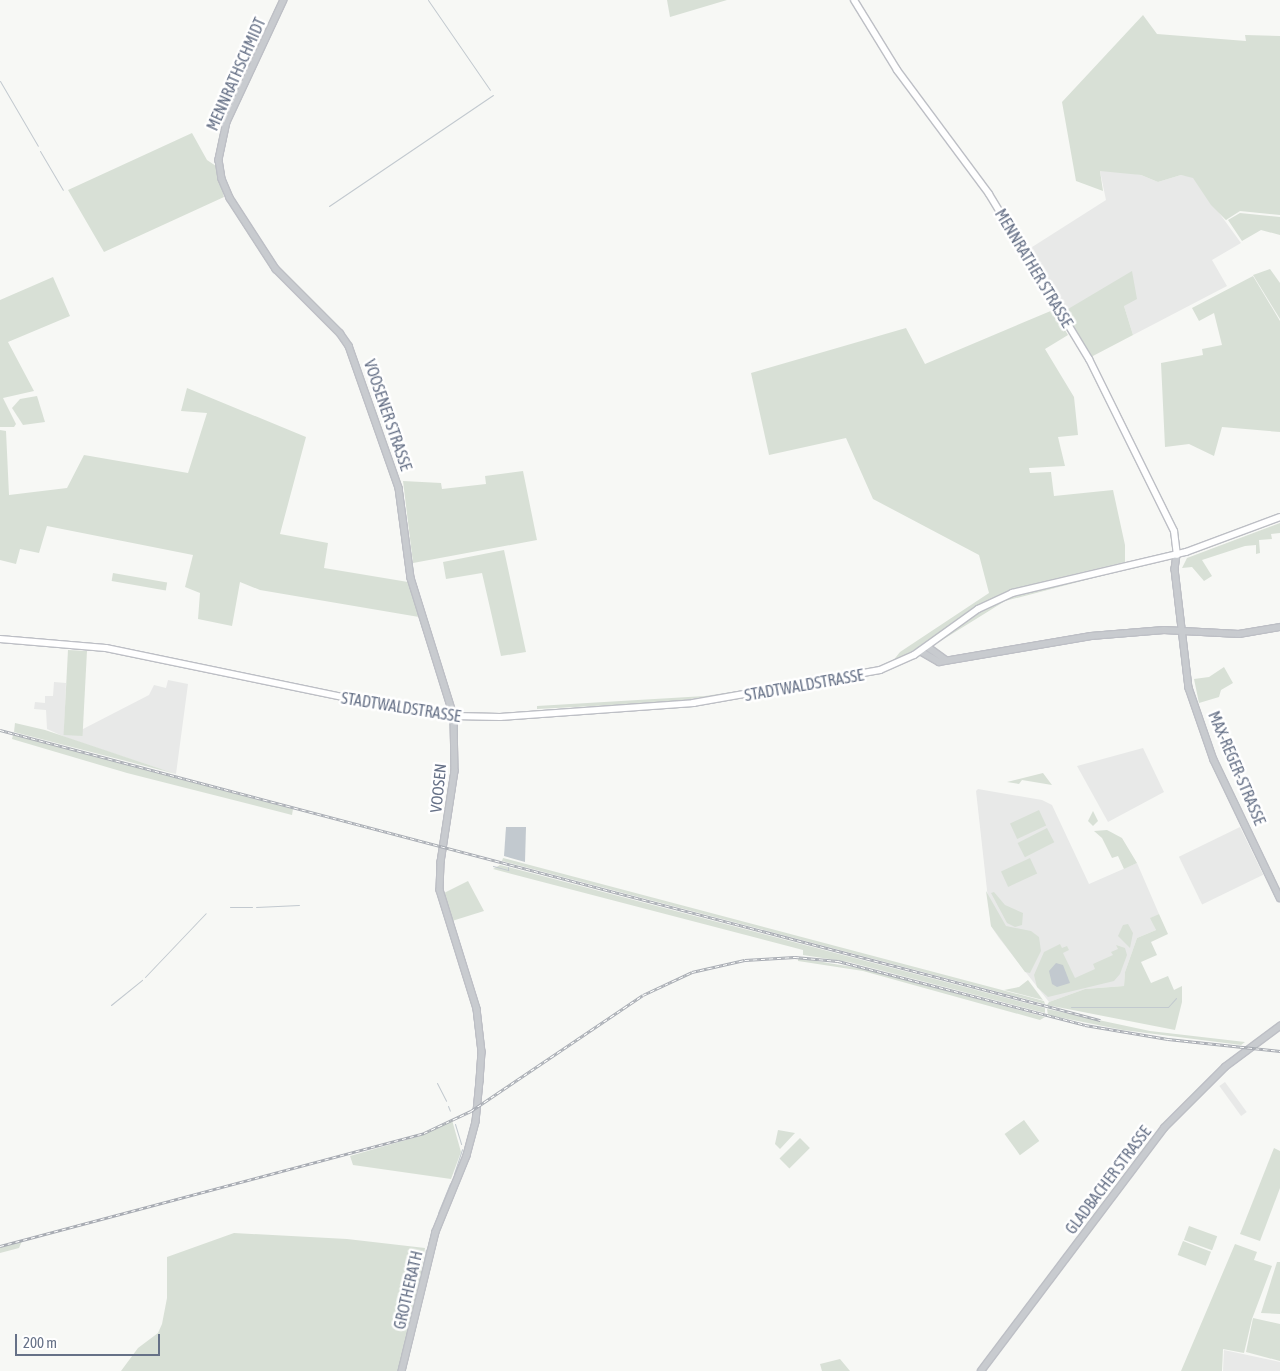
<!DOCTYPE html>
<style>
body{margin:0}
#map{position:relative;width:1280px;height:1371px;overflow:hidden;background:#f7f8f5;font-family:"Asap Condensed",sans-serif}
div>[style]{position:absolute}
.built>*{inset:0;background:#e8e9e8;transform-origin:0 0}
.green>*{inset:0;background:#d8e0d6;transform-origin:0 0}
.water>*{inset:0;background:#c2c9cf}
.stream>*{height:1px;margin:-0.5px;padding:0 0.5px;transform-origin:0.5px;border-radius:0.5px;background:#c2c9cf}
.roads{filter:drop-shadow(1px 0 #bdbfc5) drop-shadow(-1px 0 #bdbfc5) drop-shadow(0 1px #bdbfc5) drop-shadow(0 -1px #bdbfc5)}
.tertiary>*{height:5.5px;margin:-2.75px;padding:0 2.75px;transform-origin:2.75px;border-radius:2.75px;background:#c8cbcf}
.secondary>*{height:6px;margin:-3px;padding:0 3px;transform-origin:3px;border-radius:3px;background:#fff}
.rail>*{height:3px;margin-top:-1.5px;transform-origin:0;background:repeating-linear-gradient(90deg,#fff 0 4px,#a8acb3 0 8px);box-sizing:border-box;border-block:1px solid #a8acb3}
span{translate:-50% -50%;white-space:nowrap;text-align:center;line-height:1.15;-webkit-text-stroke:5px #fff;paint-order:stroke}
.street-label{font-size:16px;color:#667187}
.scale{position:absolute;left:15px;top:1334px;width:145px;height:22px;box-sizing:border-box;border:2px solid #667187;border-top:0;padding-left:6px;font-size:15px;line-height:18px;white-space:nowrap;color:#667187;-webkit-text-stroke:4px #fff;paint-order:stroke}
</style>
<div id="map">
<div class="built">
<i style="clip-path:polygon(1114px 170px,1141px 175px,1158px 182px,1181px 175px,1193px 177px,1241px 243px,1212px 260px,1227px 286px,1133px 335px,1124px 306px,1064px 313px,1029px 249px,1106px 200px,1100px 171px)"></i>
<i style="clip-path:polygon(168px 680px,188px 684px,176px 774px,67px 738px,47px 729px,46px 710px,34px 709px,35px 702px,45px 703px,45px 696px,53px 696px,54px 682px,66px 683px,64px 735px,83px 729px,149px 695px,154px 685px,166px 688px)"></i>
<i style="clip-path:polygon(1143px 748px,1164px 792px,1108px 822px,1077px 766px)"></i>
<i style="clip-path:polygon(978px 789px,1042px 800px,1052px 805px,1089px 884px,1137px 863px,1159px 914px,1151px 918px,1156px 930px,1137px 938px,1125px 972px,1124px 986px,1085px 989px,1049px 1002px,999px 938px,991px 926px,976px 791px)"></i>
<i style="left:1240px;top:827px;width:53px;height:68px;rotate:64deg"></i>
<i style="left:1225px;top:1082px;width:37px;height:7px;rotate:54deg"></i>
<i style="clip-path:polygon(1224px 1350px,1280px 1362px,1280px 1371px,1223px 1371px)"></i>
</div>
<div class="green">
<i style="clip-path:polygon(667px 0,727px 0,670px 17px)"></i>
<i style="clip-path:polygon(1143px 15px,1157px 34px,1246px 41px,1245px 35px,1280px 36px,1280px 215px,1240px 211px,1226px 220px,1211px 205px,1193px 178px,1181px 175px,1158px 182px,1141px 175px,1100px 171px,1103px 191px,1076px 181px,1062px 102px)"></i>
<i style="clip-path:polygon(192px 133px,207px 160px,216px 166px,224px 197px,104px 252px,68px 190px)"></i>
<i style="clip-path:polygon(1240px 213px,1280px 217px,1280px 235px,1261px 230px,1242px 241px,1228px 220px)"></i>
<i style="clip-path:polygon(1270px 269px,1280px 283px,1280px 319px,1253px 275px)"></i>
<i style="clip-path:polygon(1132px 271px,1137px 299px,1124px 306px,1133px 335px,1091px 357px,1063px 312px)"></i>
<i style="clip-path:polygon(1253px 276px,1280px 321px,1280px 432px,1222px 427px,1214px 456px,1189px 444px,1165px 447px,1161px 363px,1203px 355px,1202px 349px,1222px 345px,1214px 313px,1199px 321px,1192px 308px)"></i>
<i style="clip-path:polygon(53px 277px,70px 316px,8px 342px,34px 391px,3px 398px,16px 424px,14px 427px,0 427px,0 300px)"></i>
<i style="clip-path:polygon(1053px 310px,1068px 335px,1045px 349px,1074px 397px,1078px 435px,1058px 437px,1065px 466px,1029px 468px,1030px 473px,1051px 472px,1054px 496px,1113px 490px,1125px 545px,1125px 562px,1012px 589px,972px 610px,929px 642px,892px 662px,900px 652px,989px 593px,979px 555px,873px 499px,846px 438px,769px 455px,751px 373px,906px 328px,925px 364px)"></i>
<i style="clip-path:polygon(187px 388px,306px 437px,280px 534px,328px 543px,324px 568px,408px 582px,419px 617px,260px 590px,240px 582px,232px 626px,198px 619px,200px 593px,185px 587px,193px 555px,47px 526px,39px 553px,20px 549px,16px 564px,0 560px,0 430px,6px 431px,9px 495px,67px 488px,84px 455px,188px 473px,207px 413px,181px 411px)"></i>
<i style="clip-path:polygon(37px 396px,45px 422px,23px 425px,12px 408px,20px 399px)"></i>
<i style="clip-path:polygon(523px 471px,537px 540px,413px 563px,403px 481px,441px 483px,442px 489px,486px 484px,485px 476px)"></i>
<i style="clip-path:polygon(1280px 523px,1280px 533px,1271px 534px,1272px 539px,1259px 540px,1260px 553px,1256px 554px,1256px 545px,1245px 546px,1202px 560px,1212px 576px,1204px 581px,1192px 567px,1182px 568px,1187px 558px)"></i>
<i style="clip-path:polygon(504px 550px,526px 652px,501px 656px,482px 573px,446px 579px,443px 562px)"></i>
<i style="clip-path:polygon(1124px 570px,1005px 601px,939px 642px,977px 614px,1010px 597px)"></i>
<i style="left:113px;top:573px;width:55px;height:8px;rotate:10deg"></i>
<i style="left:68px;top:650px;width:19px;height:85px;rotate:3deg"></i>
<i style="clip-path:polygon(1224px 667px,1233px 683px,1221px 690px,1219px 697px,1199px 703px,1194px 679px,1209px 677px)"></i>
<i style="clip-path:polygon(816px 679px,672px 702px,537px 709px,537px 706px,705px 696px)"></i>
<i style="clip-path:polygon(15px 723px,45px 730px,176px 774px,14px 732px)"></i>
<i style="clip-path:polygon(13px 735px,293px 809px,292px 815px,127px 773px,12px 739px)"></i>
<i style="clip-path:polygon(1043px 773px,1052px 785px,1022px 780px,1019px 784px,1007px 782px)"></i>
<i style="left:1039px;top:810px;width:17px;height:32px;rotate:65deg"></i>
<i style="clip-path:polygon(1093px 811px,1098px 821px,1093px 826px,1088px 821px)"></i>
<i style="left:1047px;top:828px;width:16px;height:33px;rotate:63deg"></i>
<i style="clip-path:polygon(1107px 830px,1122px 838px,1137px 863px,1124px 869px,1118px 856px,1112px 858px,1102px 838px,1094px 831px)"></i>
<i style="clip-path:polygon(503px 858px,1044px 1001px,1045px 1004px,502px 861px)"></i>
<i style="left:1030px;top:858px;width:17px;height:32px;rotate:65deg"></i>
<i style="clip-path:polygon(500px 865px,1045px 1008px,1045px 1013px,849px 962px,803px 955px,803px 950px,493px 869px)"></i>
<i style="clip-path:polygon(468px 881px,484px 911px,452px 921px,444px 893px)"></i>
<i style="clip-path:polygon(986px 891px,1006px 926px,1031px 931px,1039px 937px,1041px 951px,1030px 973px,1025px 972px,991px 926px)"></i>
<i style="clip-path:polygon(994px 892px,1005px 905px,1023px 913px,1022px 925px,1015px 927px,1007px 923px,991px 893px)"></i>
<i style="clip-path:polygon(1159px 914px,1168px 934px,1151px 942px,1157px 955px,1141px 962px,1151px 983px,1168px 976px,1174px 990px,1182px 986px,1182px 1002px,1175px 1030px,1047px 1005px,1049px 1002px,1085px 989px,1124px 986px,1125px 972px,1137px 938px,1156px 930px,1150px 918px)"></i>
<i style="clip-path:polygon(1128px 924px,1133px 933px,1130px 948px,1118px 936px,1123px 925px)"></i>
<i style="clip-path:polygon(1060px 944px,1062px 948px,1067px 946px,1069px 950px,1063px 953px,1075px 978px,1095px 969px,1093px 964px,1113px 955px,1111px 952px,1118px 949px,1116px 945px,1125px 948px,1127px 955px,1120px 974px,1114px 981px,1048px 997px,1037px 987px,1034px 975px,1044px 952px)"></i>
<i style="clip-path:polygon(798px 958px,865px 969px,1045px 1017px,1040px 1020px,863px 971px,798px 961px)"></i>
<i style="clip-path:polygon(1028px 980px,1043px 1000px,1004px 990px,1019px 987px)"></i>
<i style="clip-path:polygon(1047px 1009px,1150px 1031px,1245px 1042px,1241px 1045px,1123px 1030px,1048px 1015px)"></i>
<i style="clip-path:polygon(452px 1120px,461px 1152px,451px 1179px,353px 1165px,350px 1156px,420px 1136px)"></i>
<i style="left:1024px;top:1120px;width:26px;height:24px;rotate:54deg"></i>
<i style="clip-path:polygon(778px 1130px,795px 1133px,780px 1149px,775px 1144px)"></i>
<i style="left:800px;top:1138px;width:14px;height:29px;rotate:45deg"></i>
<i style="clip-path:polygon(1274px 1148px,1280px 1151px,1280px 1188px,1260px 1241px,1240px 1234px)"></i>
<i style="left:1189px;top:1226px;width:30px;height:15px;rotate:20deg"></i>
<i style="clip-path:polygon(234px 1233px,347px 1239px,425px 1248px,418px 1293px,398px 1371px,121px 1371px,138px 1348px,158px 1333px,162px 1324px,167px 1298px,167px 1257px)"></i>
<i style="clip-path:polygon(22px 1241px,19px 1248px,0 1253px,0 1247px)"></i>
<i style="left:1183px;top:1241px;width:30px;height:15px;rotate:21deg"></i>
<i style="clip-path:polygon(1235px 1244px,1257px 1252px,1254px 1260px,1272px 1266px,1252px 1319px,1244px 1353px,1223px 1349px,1222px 1371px,1181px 1371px)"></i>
<i style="clip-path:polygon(1277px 1262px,1280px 1262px,1280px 1314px,1261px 1313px)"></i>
<i style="clip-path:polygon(1253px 1318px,1280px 1324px,1280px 1361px,1246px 1352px)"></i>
<i style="clip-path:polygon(840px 1359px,850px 1371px,822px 1371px,820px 1364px)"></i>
</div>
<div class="water">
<i style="clip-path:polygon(506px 827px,526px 827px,525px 862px,504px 856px)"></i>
<i style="clip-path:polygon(1056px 963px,1063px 965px,1070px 983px,1057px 987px,1052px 984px,1049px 971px)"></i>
</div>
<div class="stream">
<i style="left:428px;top:0;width:109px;rotate:55.4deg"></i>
<i style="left:0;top:81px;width:75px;rotate:59.7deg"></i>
<i style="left:40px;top:151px;width:45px;rotate:59.5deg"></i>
<i style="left:329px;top:206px;width:198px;rotate:-34.1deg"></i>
<i style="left:493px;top:866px;width:16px;rotate:15deg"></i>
<i style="left:508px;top:870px;width:3px;rotate:-90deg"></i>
<i style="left:230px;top:907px;width:22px"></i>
<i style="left:256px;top:907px;width:43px;rotate:-2.7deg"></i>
<i style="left:145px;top:977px;width:88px;rotate:-46.4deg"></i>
<i style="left:111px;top:1005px;width:40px;rotate:-39deg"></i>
<i style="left:1071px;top:1007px;width:97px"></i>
<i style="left:1168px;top:1007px;width:12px;rotate:-48deg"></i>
<i style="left:437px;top:1083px;width:20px;rotate:63deg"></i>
<i style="left:448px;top:1106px;width:5px;rotate:68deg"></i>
<i style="left:455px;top:1124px;width:21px;rotate:73deg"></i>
<i style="left:454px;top:1174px;width:26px;rotate:-72deg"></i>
<i style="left:438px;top:1213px;width:32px;rotate:-68deg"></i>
<i style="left:420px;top:1280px;width:31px;rotate:-79deg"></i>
</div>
<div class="roads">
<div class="tertiary">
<i style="left:284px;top:0;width:135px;rotate:115deg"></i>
<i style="left:227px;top:122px;width:39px;rotate:102deg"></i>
<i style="left:219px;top:160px;width:19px;rotate:81deg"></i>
<i style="left:222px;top:179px;width:21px;rotate:67deg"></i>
<i style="left:230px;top:198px;width:85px;rotate:57.1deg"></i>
<i style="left:276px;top:269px;width:91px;rotate:45deg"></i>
<i style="left:340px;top:333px;width:16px;rotate:55deg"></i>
<i style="left:349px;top:346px;width:151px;rotate:70.6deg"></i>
<i style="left:399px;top:488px;width:91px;rotate:82.4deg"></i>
<i style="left:411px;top:578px;width:145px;rotate:72.7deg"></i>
<i style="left:454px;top:716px;width:55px;rotate:89deg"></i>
<i style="left:455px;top:771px;width:92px;rotate:98.7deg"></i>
<i style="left:441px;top:862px;width:28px;rotate:92deg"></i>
<i style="left:440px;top:890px;width:125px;rotate:72.7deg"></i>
<i style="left:477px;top:1009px;width:43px;rotate:83.4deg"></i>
<i style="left:482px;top:1052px;width:29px;rotate:94deg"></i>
<i style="left:480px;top:1081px;width:41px;rotate:95.6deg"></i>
<i style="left:476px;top:1122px;width:35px;rotate:105deg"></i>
<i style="left:467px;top:1156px;width:82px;rotate:112.2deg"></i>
<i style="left:436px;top:1232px;width:143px;rotate:103.7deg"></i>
<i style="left:1177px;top:555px;width:14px;rotate:98deg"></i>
<i style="left:1175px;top:569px;width:120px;rotate:83.3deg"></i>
<i style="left:1189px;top:688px;width:76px;rotate:70.9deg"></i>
<i style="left:1214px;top:760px;width:153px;rotate:64.4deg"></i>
<i style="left:928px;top:647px;width:22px;rotate:36deg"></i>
<i style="left:920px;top:651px;width:22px;rotate:30deg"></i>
<i style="left:939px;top:662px;width:154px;rotate:-9.7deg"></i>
<i style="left:1091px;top:636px;width:73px;rotate:-4.7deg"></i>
<i style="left:1164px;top:630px;width:75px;rotate:3.1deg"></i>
<i style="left:1239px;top:634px;width:42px;rotate:-9.7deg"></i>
<i style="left:981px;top:1371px;width:304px;rotate:-53deg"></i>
<i style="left:1164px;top:1128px;width:86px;rotate:-45deg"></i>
<i style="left:1225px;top:1067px;width:69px;rotate:-36.7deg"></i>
</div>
<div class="secondary">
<i style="left:854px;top:0;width:82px;rotate:58.4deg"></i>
<i style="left:897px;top:70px;width:154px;rotate:53.4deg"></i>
<i style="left:989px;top:194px;width:193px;rotate:58.8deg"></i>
<i style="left:1089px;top:359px;width:192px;rotate:63.7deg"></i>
<i style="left:1174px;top:531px;width:24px;rotate:83deg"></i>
<i style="left:0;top:639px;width:106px;rotate:4.9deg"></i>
<i style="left:106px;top:648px;width:310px;rotate:11.7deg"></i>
<i style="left:410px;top:711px;width:44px;rotate:6.5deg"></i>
<i style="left:454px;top:716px;width:46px;rotate:1.2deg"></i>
<i style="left:500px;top:717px;width:194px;rotate:-4.1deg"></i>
<i style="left:693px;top:703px;width:190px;rotate:-10deg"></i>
<i style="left:880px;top:670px;width:37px;rotate:-24deg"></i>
<i style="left:914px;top:655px;width:79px;rotate:-35.7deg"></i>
<i style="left:978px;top:609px;width:38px;rotate:-25deg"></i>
<i style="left:1012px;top:593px;width:179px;rotate:-13.3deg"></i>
<i style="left:1186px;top:552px;width:100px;rotate:-20.4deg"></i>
</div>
</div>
<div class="rail">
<i style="left:0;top:730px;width:1138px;rotate:14.77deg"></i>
<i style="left:0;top:1246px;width:439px;rotate:-14.9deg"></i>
<i style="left:424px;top:1133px;width:52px;rotate:-25.1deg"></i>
<i style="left:471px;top:1111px;width:207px;rotate:-34deg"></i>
<i style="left:643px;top:995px;width:54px;rotate:-25.1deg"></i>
<i style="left:692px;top:972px;width:54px;rotate:-12.8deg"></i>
<i style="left:745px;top:960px;width:50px;rotate:-3.4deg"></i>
<i style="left:795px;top:957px;width:43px;rotate:5.3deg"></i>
<i style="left:838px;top:961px;width:255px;rotate:14.5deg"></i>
<i style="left:1085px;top:1025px;width:84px;rotate:9.6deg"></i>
<i style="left:1168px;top:1039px;width:113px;rotate:6.1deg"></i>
</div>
<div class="street-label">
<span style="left:236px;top:74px;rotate:-66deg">MENNRATHSCHMIDT</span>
<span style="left:1034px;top:268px;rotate:59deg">MENNRATHER STRASSE</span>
<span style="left:388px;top:415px;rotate:71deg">VOOSENER STRASSE</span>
<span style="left:804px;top:685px;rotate:-10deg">STADTWALDSTRASSE</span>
<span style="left:401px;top:707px;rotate:9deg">STADTWALDSTRASSE</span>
<span style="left:1237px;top:768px;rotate:67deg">MAX-REGER-STRASSE</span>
<span style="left:438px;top:788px;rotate:-84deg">VOOSEN</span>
<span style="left:1108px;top:1180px;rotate:-53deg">GLADBACHER STRASSE</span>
<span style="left:408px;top:1290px;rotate:-77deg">GROTHERATH</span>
</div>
<div class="scale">200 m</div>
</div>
